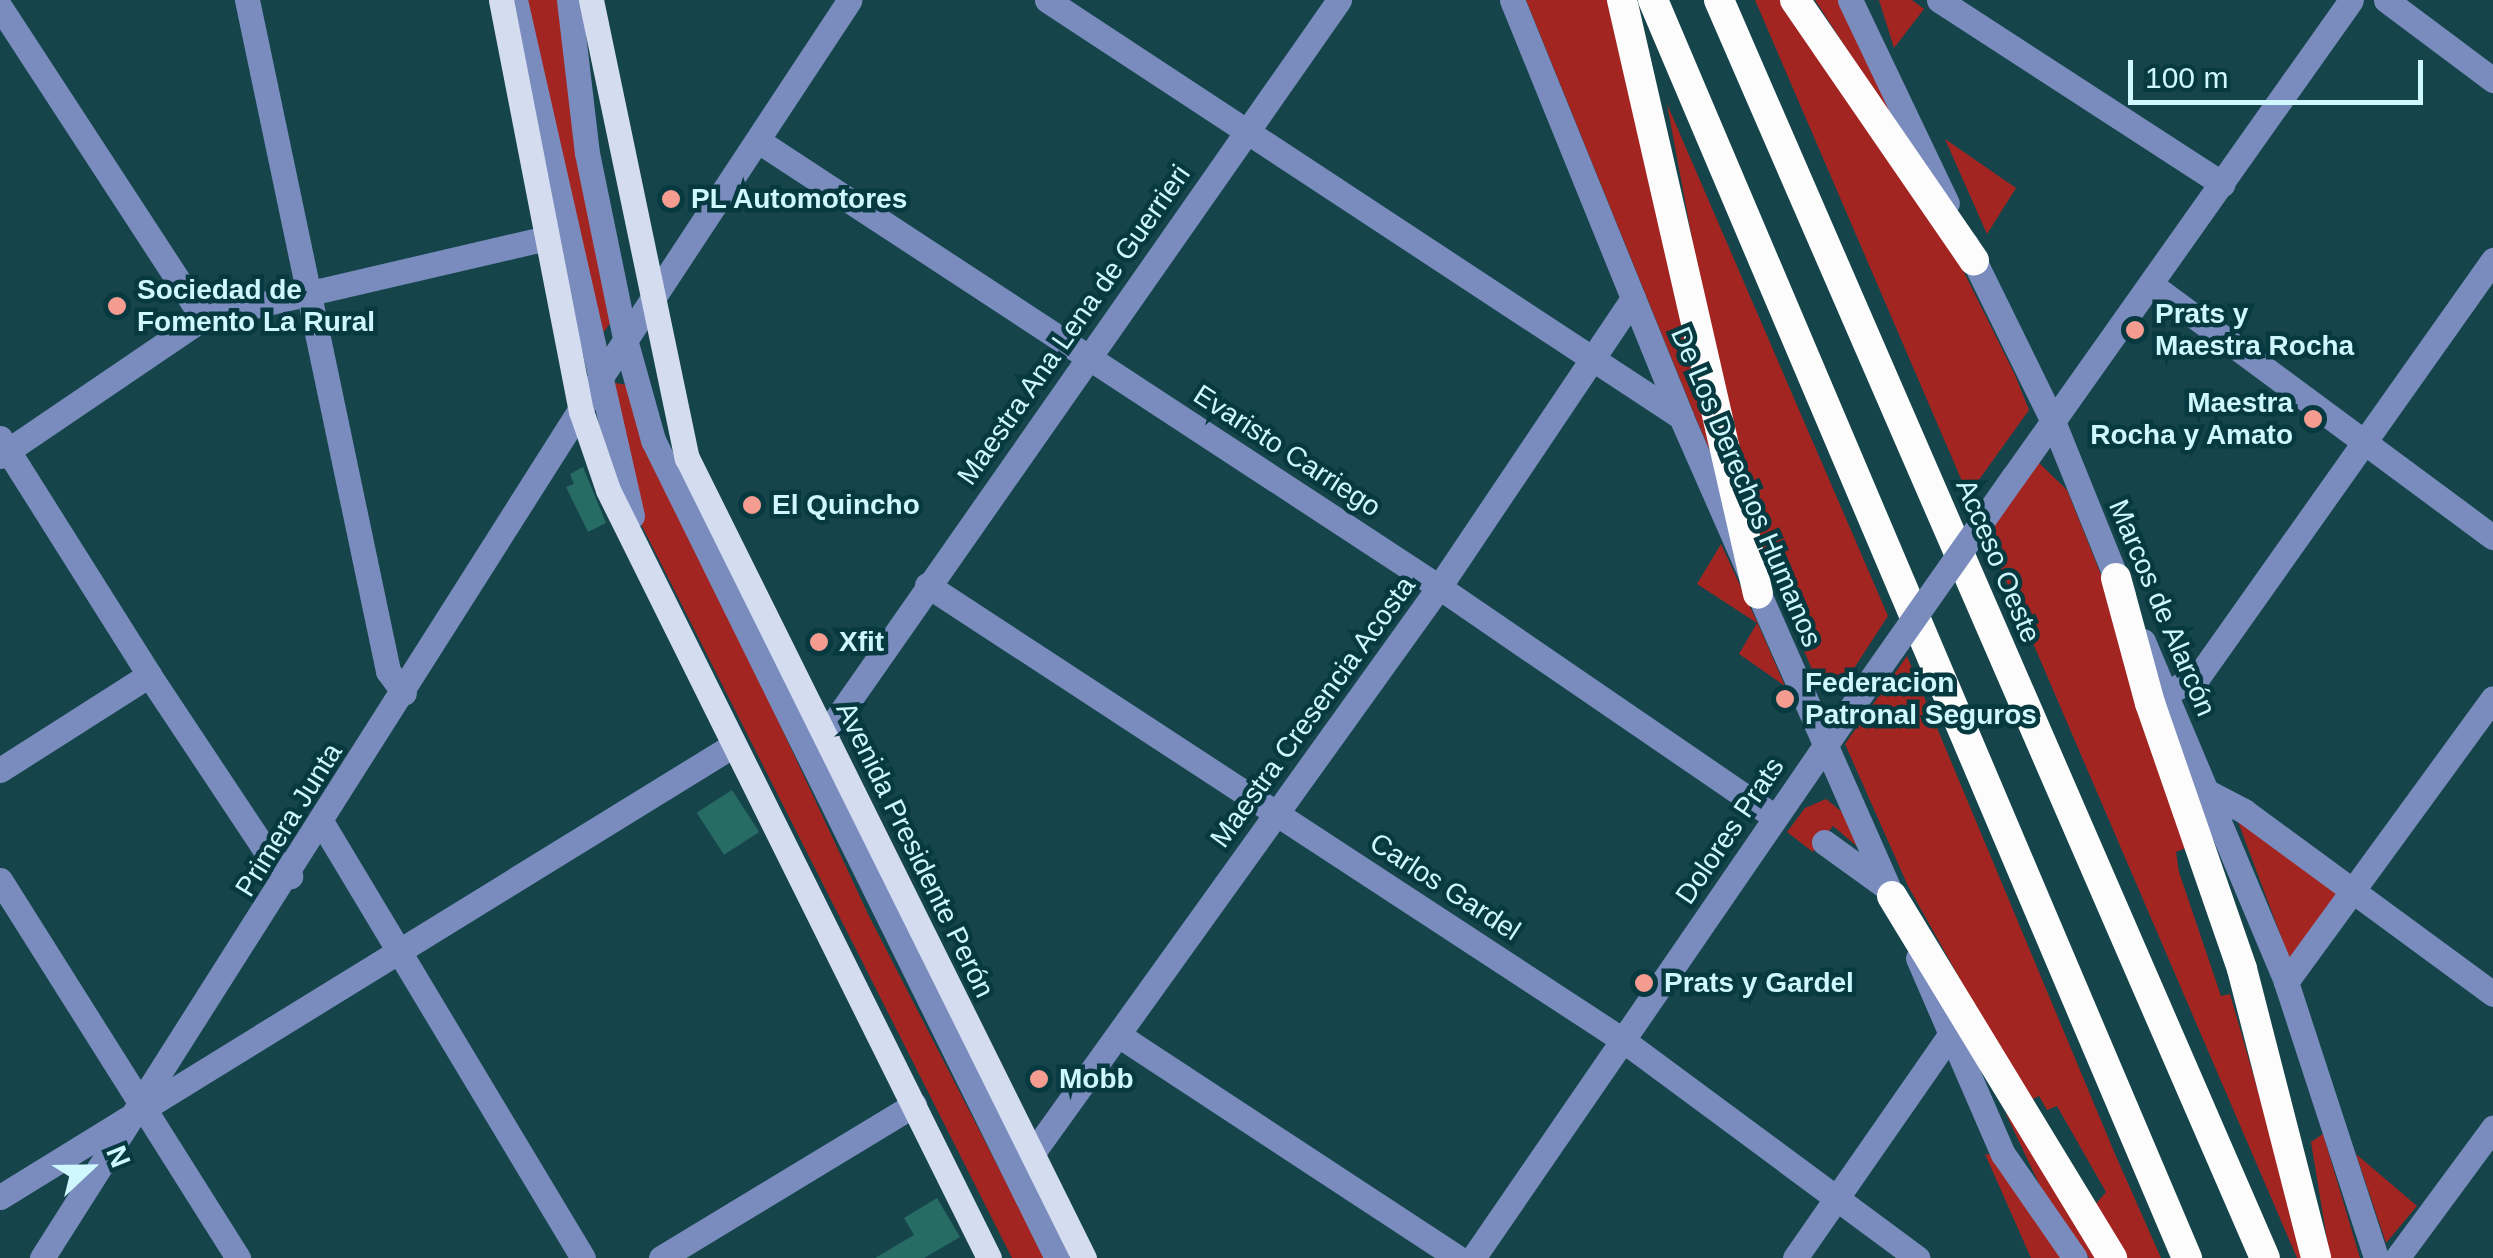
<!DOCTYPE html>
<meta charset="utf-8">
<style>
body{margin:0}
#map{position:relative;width:2493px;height:1258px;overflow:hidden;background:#15454b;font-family:Arial,sans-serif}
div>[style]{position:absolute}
.green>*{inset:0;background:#a32521}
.building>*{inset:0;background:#276b65;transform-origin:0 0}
.minor>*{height:25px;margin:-12.5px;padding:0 12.5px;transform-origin:12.5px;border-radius:12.5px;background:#798cbd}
.major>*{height:25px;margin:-12.5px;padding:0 12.5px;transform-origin:12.5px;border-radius:12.5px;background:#d4dcf0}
.highway>*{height:30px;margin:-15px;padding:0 15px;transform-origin:15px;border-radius:15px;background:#fcfcfc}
.minor-bridge>*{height:25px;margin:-12.5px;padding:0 12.5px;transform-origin:12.5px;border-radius:12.5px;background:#798cbd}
.dots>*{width:28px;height:28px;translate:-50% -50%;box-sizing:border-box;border:5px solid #073a40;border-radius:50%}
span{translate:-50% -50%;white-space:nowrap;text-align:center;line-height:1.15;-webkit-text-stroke:9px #073a40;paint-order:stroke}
.poi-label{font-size:28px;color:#cff8fe;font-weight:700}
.left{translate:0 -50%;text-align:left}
.right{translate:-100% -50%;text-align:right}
.street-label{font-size:28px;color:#cff8fe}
.north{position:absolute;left:40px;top:1118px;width:100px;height:100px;-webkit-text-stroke:8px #073a40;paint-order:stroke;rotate:68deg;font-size:28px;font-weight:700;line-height:40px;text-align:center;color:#cff8fe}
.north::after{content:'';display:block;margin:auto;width:35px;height:45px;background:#cff8fe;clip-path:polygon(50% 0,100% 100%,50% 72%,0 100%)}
.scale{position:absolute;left:2128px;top:60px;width:295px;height:45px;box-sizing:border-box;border:5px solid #cff8fe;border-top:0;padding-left:12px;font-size:30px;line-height:35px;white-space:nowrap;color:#cff8fe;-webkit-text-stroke:8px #073a40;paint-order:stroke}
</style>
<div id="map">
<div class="green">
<i style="clip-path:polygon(519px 0,562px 0,618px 313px,596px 342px)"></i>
<i style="clip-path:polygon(1526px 0,1611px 0,1728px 493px,1697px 421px)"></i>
<i style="clip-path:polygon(1755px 0,1783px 0,1953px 250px,2015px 375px,2029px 410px,1968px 495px)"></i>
<i style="clip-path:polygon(1815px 0,1844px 0,1914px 153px)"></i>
<i style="clip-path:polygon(1879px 0,1912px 0,1924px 9px,1894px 48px)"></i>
<i style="clip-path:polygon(1667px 104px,1888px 616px,1847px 679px,1814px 674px,1772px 576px,1725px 416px)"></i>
<i style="clip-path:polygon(1945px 139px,2016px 188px,1987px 234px)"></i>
<i style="clip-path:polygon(615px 383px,634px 386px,654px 454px,869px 916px,1045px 1258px,1012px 1258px,641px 524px,605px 400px)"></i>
<i style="clip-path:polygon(2036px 460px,2067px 490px,2116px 612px,2188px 847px,2176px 852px,2179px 872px,2221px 996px,2230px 994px,2306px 1258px,2297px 1258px,1987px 536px)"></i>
<i style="clip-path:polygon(1721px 544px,1758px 624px,1785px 686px,1739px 654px,1757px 623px,1697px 584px)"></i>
<i style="clip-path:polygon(1907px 656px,2115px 1154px,2161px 1258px,2126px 1258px,2094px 1206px,2106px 1192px,2057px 1106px,2047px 1110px,2039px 1096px,2031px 1100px,1979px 1013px,1908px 886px,1845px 744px)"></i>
<i style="clip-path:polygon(1826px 799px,1842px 812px,1859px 848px,1833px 826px,1813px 852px,1787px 832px,1805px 808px)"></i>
<i style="clip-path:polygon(2237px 819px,2343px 895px,2291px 963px)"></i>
<i style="clip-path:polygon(2005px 1112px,2078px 1212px,2106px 1258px,2089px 1258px,2042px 1190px)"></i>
<i style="clip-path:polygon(2323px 1134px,2360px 1258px,2330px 1258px,2311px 1142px)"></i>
<i style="clip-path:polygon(1985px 1154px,1999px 1156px,2063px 1258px,2031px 1258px)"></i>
<i style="clip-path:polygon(2356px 1154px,2417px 1206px,2386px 1243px)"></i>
</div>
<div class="building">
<i style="clip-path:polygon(583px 467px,606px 523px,588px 532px,566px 487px,574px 484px,570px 474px)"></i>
<i style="left:732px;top:790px;width:50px;height:42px;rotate:57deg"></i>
<i style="clip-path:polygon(937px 1198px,960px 1237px,924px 1258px,875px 1258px,914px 1235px,904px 1218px)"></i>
</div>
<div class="minor">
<i style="left:247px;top:0;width:686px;rotate:78.13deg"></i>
<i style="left:388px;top:671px;width:27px;rotate:54deg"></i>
<i style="left:515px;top:0;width:529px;rotate:77.22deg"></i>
<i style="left:569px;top:0;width:154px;rotate:83.3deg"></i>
<i style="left:587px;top:153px;width:194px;rotate:78.4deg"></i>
<i style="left:626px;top:343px;width:101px;rotate:74.4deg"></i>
<i style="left:653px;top:440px;width:912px;rotate:63.72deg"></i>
<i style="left:1047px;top:0;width:759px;rotate:33.33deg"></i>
<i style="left:1512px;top:0;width:450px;rotate:67.9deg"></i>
<i style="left:1681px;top:417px;width:541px;rotate:66.23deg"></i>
<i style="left:1850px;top:0;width:225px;rotate:64.5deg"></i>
<i style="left:1939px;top:0;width:338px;rotate:33deg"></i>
<i style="left:2386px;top:0;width:134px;rotate:36.8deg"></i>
<i style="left:0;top:7px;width:371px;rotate:56.9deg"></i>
<i style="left:760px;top:142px;width:812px;rotate:33.24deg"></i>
<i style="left:1439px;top:587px;width:407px;rotate:34.4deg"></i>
<i style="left:1966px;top:244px;width:200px;rotate:63.9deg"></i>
<i style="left:2054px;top:424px;width:184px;rotate:68deg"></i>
<i style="left:2152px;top:285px;width:424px;rotate:36.5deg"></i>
<i style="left:0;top:438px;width:280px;rotate:57.8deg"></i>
<i style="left:149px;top:675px;width:211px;rotate:56.4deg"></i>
<i style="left:266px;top:851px;width:35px;rotate:46deg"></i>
<i style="left:0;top:456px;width:245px;rotate:-34.2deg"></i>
<i style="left:203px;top:318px;width:356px;rotate:-13.1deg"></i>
<i style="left:2014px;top:476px;width:583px;rotate:-54.7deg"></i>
<i style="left:927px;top:585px;width:833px;rotate:33.19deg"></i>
<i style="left:1624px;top:1041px;width:365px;rotate:36.5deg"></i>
<i style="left:2143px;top:641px;width:370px;rotate:67.2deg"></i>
<i style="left:2286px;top:982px;width:290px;rotate:71.9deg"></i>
<i style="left:2166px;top:693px;width:36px;rotate:-27deg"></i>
<i style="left:2198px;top:677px;width:511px;rotate:-54.72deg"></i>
<i style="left:825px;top:735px;width:897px;rotate:-55.03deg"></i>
<i style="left:0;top:770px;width:177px;rotate:-32.5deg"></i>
<i style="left:2208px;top:792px;width:41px;rotate:27.8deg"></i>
<i style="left:2244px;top:811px;width:309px;rotate:36.3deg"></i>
<i style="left:322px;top:823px;width:507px;rotate:59.04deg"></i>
<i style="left:1824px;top:842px;width:80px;rotate:35.9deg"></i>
<i style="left:0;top:880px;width:447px;rotate:57.8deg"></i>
<i style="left:1918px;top:958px;width:214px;rotate:66.6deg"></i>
<i style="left:2003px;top:1154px;width:126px;rotate:55.3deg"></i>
<i style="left:2286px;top:982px;width:351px;rotate:-53.9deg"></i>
<i style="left:1120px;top:1036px;width:404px;rotate:33.3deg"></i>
<i style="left:1032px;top:1154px;width:698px;rotate:-54.33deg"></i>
<i style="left:1439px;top:587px;width:348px;rotate:-56.1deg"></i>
<i style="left:0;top:1197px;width:860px;rotate:-31.64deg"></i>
<i style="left:42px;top:1258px;width:1040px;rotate:-57.61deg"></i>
<i style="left:599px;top:380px;width:455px;rotate:-56.6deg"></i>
<i style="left:661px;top:1258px;width:296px;rotate:-31.2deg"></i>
<i style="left:1473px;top:1258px;width:687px;rotate:-55.5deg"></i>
<i style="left:1795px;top:1258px;width:272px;rotate:-55.2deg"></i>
<i style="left:2397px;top:1258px;width:162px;rotate:-53.6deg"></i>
</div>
<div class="major">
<i style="left:501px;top:0;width:419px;rotate:79deg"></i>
<i style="left:581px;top:411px;width:83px;rotate:71.1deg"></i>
<i style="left:608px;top:490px;width:857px;rotate:63.61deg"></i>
<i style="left:591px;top:0;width:468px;rotate:78.2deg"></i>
<i style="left:687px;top:458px;width:893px;rotate:63.61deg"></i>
</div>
<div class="highway">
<i style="left:1622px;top:0;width:609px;rotate:77.1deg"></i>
<i style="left:1653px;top:0;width:1367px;rotate:67deg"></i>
<i style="left:1719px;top:0;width:1371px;rotate:66.54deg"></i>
<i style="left:1795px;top:0;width:316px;rotate:55.5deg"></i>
<i style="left:2116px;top:578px;width:130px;rotate:74.8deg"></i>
<i style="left:2150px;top:703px;width:281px;rotate:70.9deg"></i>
<i style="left:2242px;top:969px;width:298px;rotate:75.6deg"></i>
<i style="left:1892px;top:896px;width:424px;rotate:58.7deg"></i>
</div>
<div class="minor-bridge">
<i style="left:1862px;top:692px;width:264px;rotate:-54.9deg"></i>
</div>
<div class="dots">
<i style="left:671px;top:199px;background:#f59c91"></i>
<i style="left:117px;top:306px;background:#f59c91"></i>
<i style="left:2135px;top:330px;background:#f59c91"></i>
<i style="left:2313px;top:419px;background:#f59c91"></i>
<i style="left:752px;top:505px;background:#f59c91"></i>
<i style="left:819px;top:642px;background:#f59c91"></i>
<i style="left:1785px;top:699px;background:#f59c91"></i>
<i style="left:1644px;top:983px;background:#f59c91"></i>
<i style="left:1039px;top:1079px;background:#f59c91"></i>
</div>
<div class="poi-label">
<span class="left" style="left:691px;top:199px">PL Automotores</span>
<span class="left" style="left:137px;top:306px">Sociedad de<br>Fomento La Rural</span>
<span class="left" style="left:2155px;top:330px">Prats y<br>Maestra Rocha</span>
<span class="right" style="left:2293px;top:419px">Maestra<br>Rocha y Amato</span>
<span class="left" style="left:772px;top:505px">El Quincho</span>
<span class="left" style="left:839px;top:642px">Xfit</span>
<span class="left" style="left:1805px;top:699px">Federacion<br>Patronal Seguros</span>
<span class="left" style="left:1664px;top:983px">Prats y Gardel</span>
<span class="left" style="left:1059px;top:1079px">Mobb</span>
</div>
<div class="street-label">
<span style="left:1074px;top:325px;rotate:-55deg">Maestra Ana Lena de Guerrieri</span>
<span style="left:1287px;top:451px;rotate:33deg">Evaristo Carriego</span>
<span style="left:1746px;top:487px;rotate:67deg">De Los Derechos Humanos</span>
<span style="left:1998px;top:561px;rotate:67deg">Acceso Oeste</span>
<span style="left:2162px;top:608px;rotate:67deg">Marcos de Alarcón</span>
<span style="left:1313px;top:712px;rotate:-54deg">Maestra Cresencia Acosta</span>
<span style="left:289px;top:820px;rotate:-58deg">Primera Junta</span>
<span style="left:1730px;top:831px;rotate:-56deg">Dolores Prats</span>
<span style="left:915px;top:850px;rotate:64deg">Avenida Presidente Perón</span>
<span style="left:1445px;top:887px;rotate:33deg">Carlos Gardel</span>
</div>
<div class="north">N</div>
<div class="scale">100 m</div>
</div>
